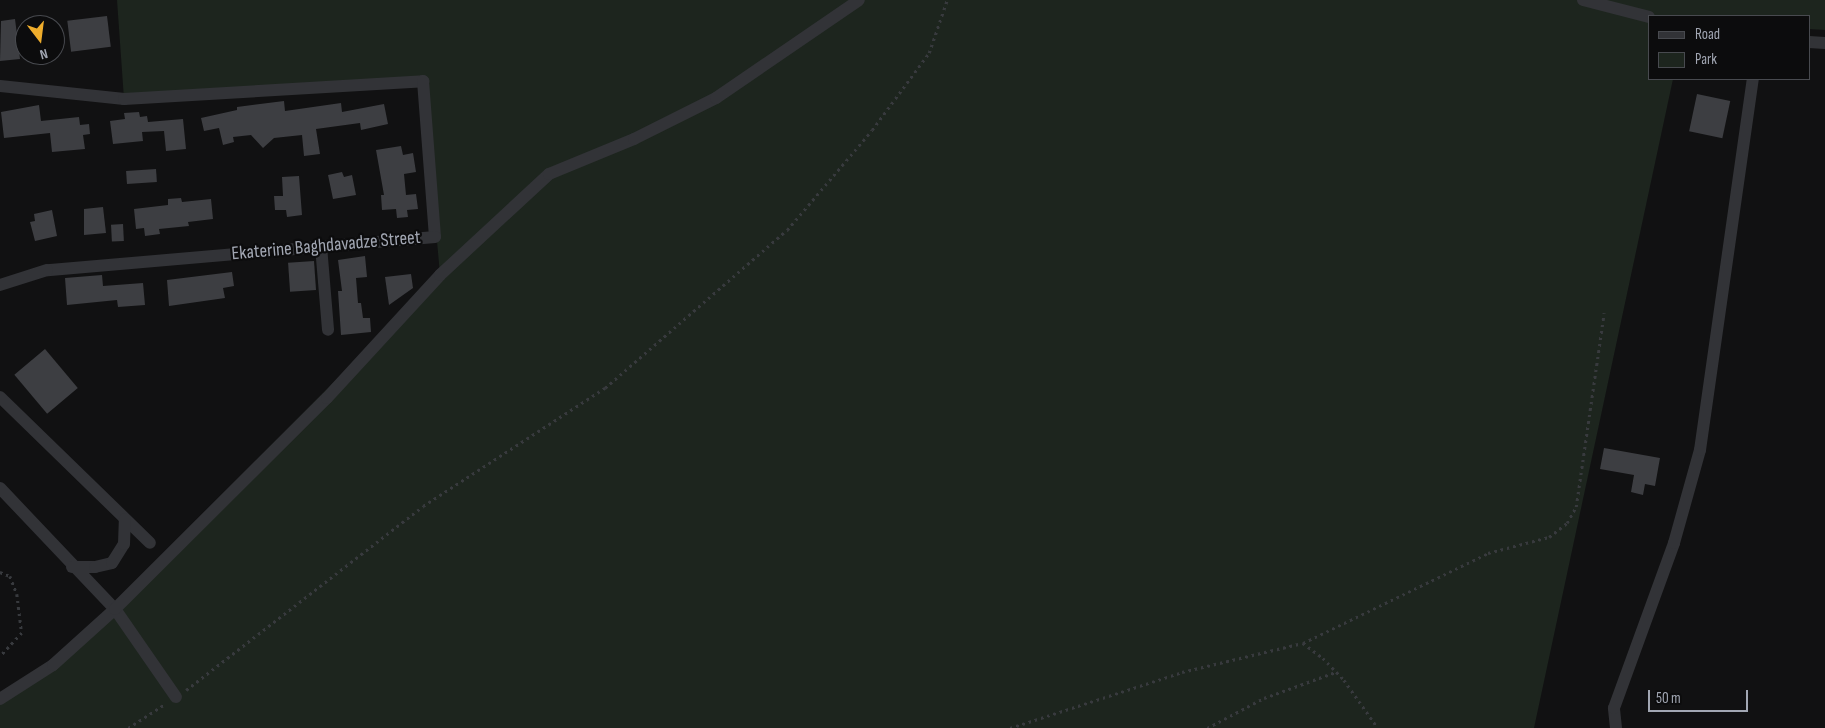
<!DOCTYPE html>
<style>
body{margin:0}
#map{position:relative;width:1825px;height:728px;overflow:hidden;background:#111112;font-family:"Sofia Sans Condensed",sans-serif}
div>[style]{position:absolute}
.green>*{inset:0;background:#1d251e}
.building>*{inset:0;background:#3d3e42;transform-origin:0 0}
.path>*{height:2.5px;margin-top:-1.25px;transform-origin:0;background:repeating-linear-gradient(90deg,#383a3e 0 2.5px,transparent 0 6.5px)}
.street>*{height:12px;margin:-6px;padding:0 6px;transform-origin:6px;border-radius:6px;background:#323337}
span{translate:-50% -50%;white-space:nowrap;text-align:center;line-height:1.15;-webkit-text-stroke:4.5px #0c0c0d;paint-order:stroke}
.street-label{font-size:19px;color:#a2a7b3}
.legend{position:absolute;left:1648px;top:15px;width:162px;height:65px;box-sizing:border-box;background:#0c0c0d;border:1px solid #484a4f;margin:0;padding:6px 9px;list-style:none;font-size:15px;color:#a2a7b3}
.legend li{display:flex;align-items:center;gap:10px;height:25px}
.legend b{width:25px;border:1px solid #484a4f}
.north{position:absolute;left:15px;top:15px;width:50px;height:50px;box-sizing:border-box;background:#0c0c0d;border:1px solid #484a4f;border-radius:50%;rotate:165deg;font-size:14px;font-weight:700;line-height:20px;text-align:center;color:#a2a7b3}
.north::after{content:'';display:block;margin:auto;width:18px;height:22px;background:#efad2c;clip-path:polygon(50% 0,100% 100%,50% 72%,0 100%)}
.scale{position:absolute;left:1648px;top:690px;width:100px;height:22px;box-sizing:border-box;border:2px solid #a2a7b3;border-top:0;padding-left:6px;font-size:15px;line-height:18px;white-space:nowrap;color:#a2a7b3;-webkit-text-stroke:4px #0c0c0d;paint-order:stroke}
</style>
<div id="map">
<div class="green">
<i style="clip-path:polygon(117px 0,1825px 0,1825px 30px,1809px 29px,1809px 16px,1649px 16px,1649px 79px,1673px 79px,1534px 728px,0 728px,0 699px,53px 665px,440px 275px,423px 81px,124px 99px)"></i>
</div>
<div class="building">
<i style="left:107px;top:16px;width:31px;height:40px;rotate:83deg"></i>
<i style="clip-path:polygon(15px 19px,20px 59px,0 61px,1px 21px)"></i>
<i style="left:1697px;top:94px;width:34px;height:38px;rotate:12deg"></i>
<i style="clip-path:polygon(284px 101px,285px 111px,341px 103px,342px 112px,384px 104px,388px 124px,361px 130px,360px 123px,316px 129px,320px 154px,304px 156px,302px 135px,274px 138px,263px 148px,251px 135px,233px 137px,234px 142px,223px 145px,219px 128px,204px 131px,201px 118px,237px 110px,237px 107px)"></i>
<i style="clip-path:polygon(39px 105px,41px 121px,79px 117px,80px 125px,89px 124px,90px 134px,83px 135px,85px 149px,52px 152px,50px 133px,4px 138px,1px 112px)"></i>
<i style="clip-path:polygon(139px 112px,140px 117px,147px 116px,148px 122px,183px 119px,186px 149px,166px 151px,164px 131px,142px 132px,143px 141px,113px 144px,110px 121px,125px 119px,124px 113px)"></i>
<i style="clip-path:polygon(401px 146px,403px 155px,413px 153px,416px 172px,404px 174px,406px 195px,416px 194px,418px 209px,407px 210px,408px 217px,397px 218px,396px 209px,382px 210px,381px 195px,384px 195px,376px 150px)"></i>
<i style="left:156px;top:169px;width:13px;height:30px;rotate:86deg"></i>
<i style="clip-path:polygon(342px 172px,344px 177px,352px 175px,356px 195px,333px 199px,328px 175px)"></i>
<i style="clip-path:polygon(299px 176px,302px 215px,287px 217px,286px 210px,275px 210px,274px 196px,283px 196px,282px 177px)"></i>
<i style="clip-path:polygon(181px 198px,182px 202px,211px 199px,213px 219px,188px 222px,189px 226px,159px 229px,160px 234px,145px 236px,144px 228px,136px 229px,134px 209px,168px 205px,168px 199px)"></i>
<i style="clip-path:polygon(103px 207px,106px 233px,84px 235px,84px 209px)"></i>
<i style="clip-path:polygon(52px 210px,57px 236px,35px 241px,30px 222px,35px 221px,34px 214px)"></i>
<i style="left:123px;top:224px;width:17px;height:12px;rotate:87deg"></i>
<i style="clip-path:polygon(365px 256px,367px 277px,356px 278px,358px 303px,361px 303px,363px 318px,370px 318px,371px 332px,341px 335px,338px 291px,342px 291px,338px 260px)"></i>
<i style="left:314px;top:261px;width:29px;height:26px;rotate:86deg"></i>
<i style="clip-path:polygon(232px 272px,234px 286px,223px 288px,225px 298px,169px 306px,167px 280px)"></i>
<i style="clip-path:polygon(411px 274px,413px 288px,389px 305px,385px 277px)"></i>
<i style="clip-path:polygon(102px 275px,103px 286px,143px 283px,145px 305px,118px 307px,117px 300px,67px 305px,65px 278px)"></i>
<i style="left:45px;top:349px;width:51px;height:40px;rotate:50deg"></i>
<i style="clip-path:polygon(1604px 448px,1660px 458px,1655px 486px,1645px 484px,1643px 495px,1631px 492px,1634px 475px,1600px 469px)"></i>
</div>
<div class="path">
<i style="left:0;top:572px;width:11px;rotate:22deg"></i>
<i style="left:10px;top:576px;width:19px;rotate:69deg"></i>
<i style="left:17px;top:594px;width:39px;rotate:83deg"></i>
<i style="left:22px;top:633px;width:33px;rotate:133deg"></i>
<i style="left:1303px;top:643px;width:25px;rotate:37deg"></i>
<i style="left:1323px;top:658px;width:30px;rotate:46deg"></i>
<i style="left:1344px;top:680px;width:59px;rotate:54.7deg"></i>
<i style="left:186px;top:690px;width:300px;rotate:-37.8deg"></i>
<i style="left:423px;top:506px;width:217px;rotate:-33deg"></i>
<i style="left:605px;top:388px;width:241px;rotate:-41deg"></i>
<i style="left:787px;top:230px;width:131px;rotate:-49.6deg"></i>
<i style="left:872px;top:130px;width:96px;rotate:-53.5deg"></i>
<i style="left:929px;top:53px;width:56px;rotate:-71.2deg"></i>
<i style="left:128px;top:728px;width:44px;rotate:-33deg"></i>
<i style="left:1010px;top:728px;width:181px;rotate:-18deg"></i>
<i style="left:1182px;top:672px;width:124px;rotate:-13.5deg"></i>
<i style="left:1303px;top:643px;width:206px;rotate:-25.9deg"></i>
<i style="left:1488px;top:553px;width:63px;rotate:-14.7deg"></i>
<i style="left:1549px;top:537px;width:23px;rotate:-38deg"></i>
<i style="left:1567px;top:523px;width:18px;rotate:-61deg"></i>
<i style="left:1576px;top:507px;width:196px;rotate:-81.8deg"></i>
<i style="left:1207px;top:728px;width:64px;rotate:-27.8deg"></i>
<i style="left:1264px;top:698px;width:77px;rotate:-19.9deg"></i>
</div>
<div class="street">
<i style="left:1583px;top:0;width:68px;rotate:14.4deg"></i>
<i style="left:1809px;top:42px;width:16px;rotate:4deg"></i>
<i style="left:0;top:86px;width:125px;rotate:6deg"></i>
<i style="left:124px;top:99px;width:300px;rotate:-3.4deg"></i>
<i style="left:423px;top:81px;width:156px;rotate:85.6deg"></i>
<i style="left:435px;top:237px;width:389px;rotate:175.1deg"></i>
<i style="left:47px;top:270px;width:49px;rotate:162.3deg"></i>
<i style="left:321px;top:246px;width:84px;rotate:85.2deg"></i>
<i style="left:0;top:397px;width:209px;rotate:44.2deg"></i>
<i style="left:0;top:488px;width:167px;rotate:46.5deg"></i>
<i style="left:115px;top:609px;width:107px;rotate:55.3deg"></i>
<i style="left:72px;top:567px;width:23px"></i>
<i style="left:95px;top:567px;width:17px;rotate:-13deg"></i>
<i style="left:112px;top:563px;width:22px;rotate:-58deg"></i>
<i style="left:124px;top:544px;width:25px;rotate:-88deg"></i>
<i style="left:0;top:699px;width:63px;rotate:-32.7deg"></i>
<i style="left:53px;top:665px;width:84px;rotate:-42.1deg"></i>
<i style="left:115px;top:609px;width:299px;rotate:-44.9deg"></i>
<i style="left:327px;top:398px;width:167px;rotate:-47.4deg"></i>
<i style="left:440px;top:275px;width:149px;rotate:-42.8deg"></i>
<i style="left:549px;top:174px;width:92px;rotate:-22.4deg"></i>
<i style="left:634px;top:139px;width:92px;rotate:-26.6deg"></i>
<i style="left:716px;top:98px;width:173px;rotate:-34.4deg"></i>
<i style="left:1616px;top:728px;width:20px;rotate:-96deg"></i>
<i style="left:1614px;top:708px;width:176px;rotate:-70deg"></i>
<i style="left:1674px;top:543px;width:97px;rotate:-74.4deg"></i>
<i style="left:1700px;top:450px;width:375px;rotate:-81.9deg"></i>
</div>
<div class="street-label">
<span style="left:326px;top:246px;rotate:-5deg">Ekaterine Baghdavadze Street</span>
</div>
<ul class="legend">
<li><b style="height:6px;background:#323337"></b>Road</li>
<li><b style="height:14px;background:#1d251e"></b>Park</li>
</ul>
<div class="north">N</div>
<div class="scale">50 m</div>
</div>
